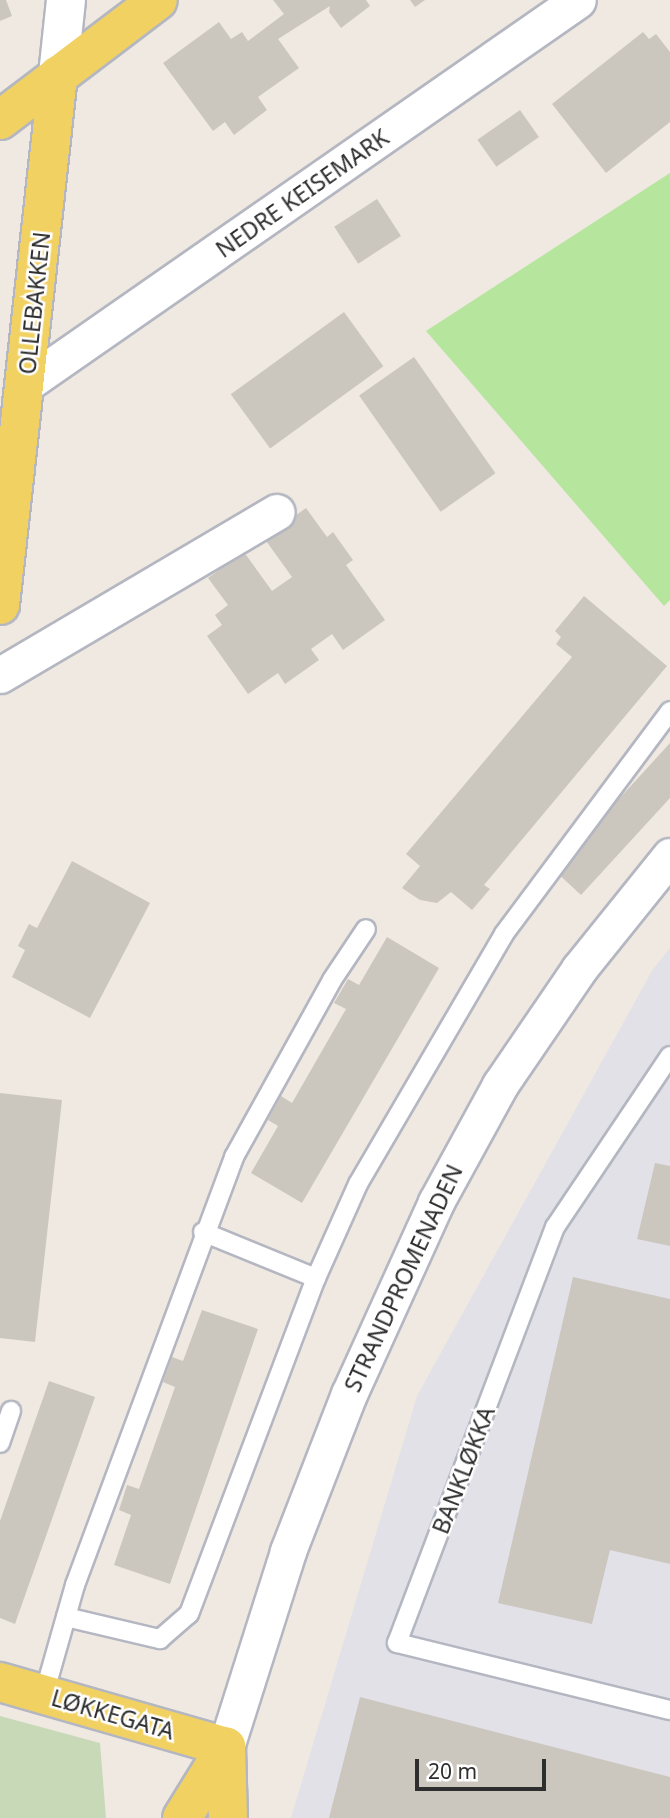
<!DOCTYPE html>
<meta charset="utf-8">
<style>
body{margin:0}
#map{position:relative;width:670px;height:1818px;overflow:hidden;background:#efe9e1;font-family:"Noto Sans",sans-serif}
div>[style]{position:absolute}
.industrial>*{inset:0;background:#e3e1e8}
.green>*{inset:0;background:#b6e59e}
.cemetery>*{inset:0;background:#c8d9b8}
.building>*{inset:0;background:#cbc7bf;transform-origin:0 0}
.roads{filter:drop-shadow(2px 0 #b4b7c1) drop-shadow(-2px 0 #b4b7c1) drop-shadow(0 2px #b4b7c1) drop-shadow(0 -2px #b4b7c1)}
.lane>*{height:18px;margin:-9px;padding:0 9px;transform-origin:9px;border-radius:9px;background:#fff}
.street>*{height:35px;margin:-17.5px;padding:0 17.5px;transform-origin:17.5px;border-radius:17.5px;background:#fff}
.secondary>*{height:38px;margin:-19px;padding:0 19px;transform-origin:19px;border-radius:19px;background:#fff}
.primary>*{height:38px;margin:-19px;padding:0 19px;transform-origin:19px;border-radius:19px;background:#f2d163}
span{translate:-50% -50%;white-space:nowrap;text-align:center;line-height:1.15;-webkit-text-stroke:5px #fff;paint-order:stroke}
.street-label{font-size:23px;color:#2e2e2e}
.scale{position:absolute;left:415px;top:1759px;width:131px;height:32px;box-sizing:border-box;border:4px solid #2e2e2e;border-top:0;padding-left:9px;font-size:21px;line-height:24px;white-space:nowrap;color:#2e2e2e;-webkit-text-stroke:5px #fff;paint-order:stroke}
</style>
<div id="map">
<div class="industrial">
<i style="clip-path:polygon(670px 948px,670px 1818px,291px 1818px,417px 1396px,653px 969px)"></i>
</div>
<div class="green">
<i style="clip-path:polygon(670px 173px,670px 600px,664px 606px,426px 331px)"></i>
</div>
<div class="cemetery">
<i style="clip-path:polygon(0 1716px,100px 1743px,106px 1818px,0 1818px)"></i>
</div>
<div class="building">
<i style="clip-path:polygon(0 0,6px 0,12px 16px,0 21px)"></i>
<i style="clip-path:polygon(273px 0,366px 0,370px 6px,341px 28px,329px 12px,330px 6px,278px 39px,299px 68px,258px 97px,267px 110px,234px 135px,225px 122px,213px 131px,163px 63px,219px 22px,231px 39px,242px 32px,248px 41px,284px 14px)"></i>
<i style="clip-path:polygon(410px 0,425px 0,415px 7px)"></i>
<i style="clip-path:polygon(643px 32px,649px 39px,656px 34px,670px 52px,670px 122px,606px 173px,552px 104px)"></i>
<i style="left:520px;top:110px;width:33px;height:52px;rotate:55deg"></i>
<i style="left:377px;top:199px;width:44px;height:51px;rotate:57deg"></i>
<i style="left:344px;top:312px;width:67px;height:140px;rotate:54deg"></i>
<i style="left:414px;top:357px;width:142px;height:67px;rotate:55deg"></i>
<i style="clip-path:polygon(306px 508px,327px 537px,333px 532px,353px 560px,346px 565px,385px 620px,343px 650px,332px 634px,311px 649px,319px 660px,285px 684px,278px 673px,248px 694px,207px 636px,222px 625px,215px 615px,228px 605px,208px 578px,244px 552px,272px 591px,292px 577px,264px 538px)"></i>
<i style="clip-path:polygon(584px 596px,667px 666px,484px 885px,490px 889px,472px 910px,451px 892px,437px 903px,420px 900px,402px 888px,420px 866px,406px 854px,572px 657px,556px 644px,561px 637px,555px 631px)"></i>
<i style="clip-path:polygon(670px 743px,670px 798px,581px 895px,554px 870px)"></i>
<i style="clip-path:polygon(72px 861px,150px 903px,90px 1018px,12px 977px,25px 950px,18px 946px,29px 924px,37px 928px)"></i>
<i style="clip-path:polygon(387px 937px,439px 968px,302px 1203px,251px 1173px,278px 1126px,268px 1120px,281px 1096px,292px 1103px,346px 1009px,334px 1003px,348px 979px,359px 985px)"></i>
<i style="clip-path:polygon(0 1093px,62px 1100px,35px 1342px,0 1338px)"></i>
<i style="clip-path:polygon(655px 1163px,670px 1166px,670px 1246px,637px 1239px)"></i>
<i style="clip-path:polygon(573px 1277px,670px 1299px,670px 1564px,610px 1550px,592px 1624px,498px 1603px)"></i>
<i style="clip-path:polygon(202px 1310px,258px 1329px,170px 1584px,114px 1565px,131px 1515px,119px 1510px,127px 1485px,139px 1489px,175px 1387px,163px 1382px,172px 1357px,183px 1361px)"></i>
<i style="clip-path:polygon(49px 1381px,95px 1397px,15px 1624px,0 1618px,0 1521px)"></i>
<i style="clip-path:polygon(360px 1697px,670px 1777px,670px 1818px,329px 1818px)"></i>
</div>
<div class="roads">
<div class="lane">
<i style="left:670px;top:1056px;width:206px;rotate:123.9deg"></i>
<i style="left:555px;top:1227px;width:445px;rotate:110.8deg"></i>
<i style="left:397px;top:1643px;width:281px;rotate:13.8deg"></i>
<i style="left:203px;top:1232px;width:122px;rotate:22.2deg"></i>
<i style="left:0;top:1443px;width:34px;rotate:-71deg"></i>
<i style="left:66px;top:1617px;width:97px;rotate:13.2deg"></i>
<i style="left:160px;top:1639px;width:38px;rotate:-41deg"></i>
<i style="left:189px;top:1614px;width:359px;rotate:-69.3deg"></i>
<i style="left:316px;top:1278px;width:103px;rotate:-65.9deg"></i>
<i style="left:358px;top:1184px;width:290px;rotate:-59.7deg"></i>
<i style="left:504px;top:934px;width:278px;rotate:-53.3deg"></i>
<i style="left:44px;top:1694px;width:113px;rotate:-74.1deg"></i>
<i style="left:75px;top:1585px;width:457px;rotate:-69.6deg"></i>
<i style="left:234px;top:1157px;width:202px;rotate:-61deg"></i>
<i style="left:332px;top:980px;width:61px;rotate:-56.3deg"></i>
</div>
<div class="street">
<i style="left:26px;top:384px;width:672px;rotate:-34.82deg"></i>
<i style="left:0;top:675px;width:321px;rotate:-30.5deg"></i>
<i style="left:226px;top:1747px;width:206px;rotate:-72.4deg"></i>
<i style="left:288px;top:1551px;width:168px;rotate:-68.8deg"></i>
<i style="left:349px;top:1394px;width:211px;rotate:-65.6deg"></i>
<i style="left:436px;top:1202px;width:133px;rotate:-61.3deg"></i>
<i style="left:500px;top:1085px;width:140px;rotate:-55.7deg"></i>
<i style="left:579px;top:969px;width:145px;rotate:-51.2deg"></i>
</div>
<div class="secondary">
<i style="left:58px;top:75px;width:75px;rotate:-83.9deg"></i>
</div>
<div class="primary">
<i style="left:0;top:120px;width:198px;rotate:-37.2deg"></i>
<i style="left:0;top:605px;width:533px;rotate:-83.75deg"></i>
<i style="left:0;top:1682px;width:235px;rotate:16deg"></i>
<i style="left:226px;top:1747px;width:71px;rotate:88.4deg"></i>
<i style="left:182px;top:1818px;width:84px;rotate:-58.2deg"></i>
</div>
</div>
<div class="street-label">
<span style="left:302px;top:193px;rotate:-35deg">NEDRE KEISEMARK</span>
<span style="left:34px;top:303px;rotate:-84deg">OLLEBAKKEN</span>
<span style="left:403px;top:1278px;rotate:-65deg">STRANDPROMENADEN</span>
<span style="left:463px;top:1470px;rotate:-69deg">BANKLØKKA</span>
<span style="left:113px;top:1714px;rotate:16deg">LØKKEGATA</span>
</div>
<div class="scale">20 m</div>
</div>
